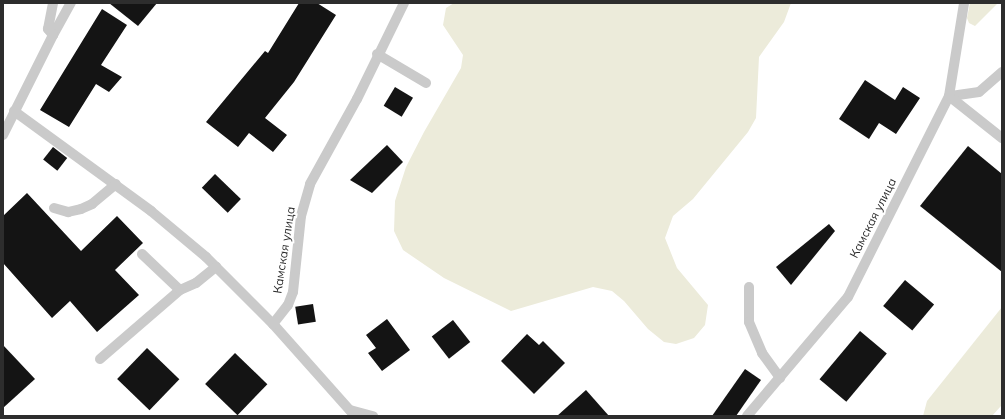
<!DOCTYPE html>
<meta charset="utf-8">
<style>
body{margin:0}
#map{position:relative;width:1005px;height:419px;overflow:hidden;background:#fff;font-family:Mulish,sans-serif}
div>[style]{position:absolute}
.green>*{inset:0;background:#ecebda}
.building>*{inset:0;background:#141414;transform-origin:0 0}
.service>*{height:10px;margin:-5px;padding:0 5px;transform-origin:5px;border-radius:5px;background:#cacaca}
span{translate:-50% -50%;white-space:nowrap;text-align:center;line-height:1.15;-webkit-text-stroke:4px #fff;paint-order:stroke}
.street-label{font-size:12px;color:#2d2d2d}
.frame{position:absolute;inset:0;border:4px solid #2d2d2d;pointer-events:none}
</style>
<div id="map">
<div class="green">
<i style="clip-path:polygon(454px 3px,791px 3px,784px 22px,759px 57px,756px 118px,748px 132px,693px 199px,673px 216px,665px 238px,677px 268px,708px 305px,705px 325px,694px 338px,676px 344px,664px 342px,648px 329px,624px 301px,612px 291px,593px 287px,511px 311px,444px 278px,403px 250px,394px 231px,395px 201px,406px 167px,424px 132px,461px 68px,463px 55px,443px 25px,446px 8px)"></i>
<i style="clip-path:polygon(970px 3px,998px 3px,975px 26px,969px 23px,967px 18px)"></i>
<i style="clip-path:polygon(1002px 307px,1001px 406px,992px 416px,923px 416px,927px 401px)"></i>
</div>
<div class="building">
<i style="clip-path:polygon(109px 3px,157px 3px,138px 26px)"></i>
<i style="clip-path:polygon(299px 3px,317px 3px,336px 15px,294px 82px,265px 118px,287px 135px,273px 152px,249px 133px,238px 147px,206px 122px,265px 51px,268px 53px)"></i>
<i style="clip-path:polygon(102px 9px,127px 25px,101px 65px,122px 77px,109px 92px,96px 84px,69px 127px,40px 110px)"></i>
<i style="clip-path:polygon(865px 80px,895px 100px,903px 87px,920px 98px,896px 134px,879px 123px,869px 139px,839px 119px)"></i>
<i style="left:395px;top:87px;width:21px;height:22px;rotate:31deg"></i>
<i style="clip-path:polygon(387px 145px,403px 162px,372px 193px,350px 180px)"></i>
<i style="clip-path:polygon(968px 146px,1002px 174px,1002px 272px,920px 206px)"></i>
<i style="left:53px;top:147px;width:18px;height:16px;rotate:38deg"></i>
<i style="left:215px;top:174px;width:36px;height:19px;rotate:44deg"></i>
<i style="clip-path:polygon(27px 193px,81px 251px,117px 216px,143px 243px,115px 270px,139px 295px,97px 332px,70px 301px,52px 318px,3px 263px,3px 216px)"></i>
<i style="clip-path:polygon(829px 224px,835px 231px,791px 285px,776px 267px)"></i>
<i style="left:905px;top:280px;width:38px;height:34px;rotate:40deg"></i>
<i style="left:313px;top:304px;width:18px;height:18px;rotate:81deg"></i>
<i style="clip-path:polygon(387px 319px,410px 350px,382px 371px,368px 353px,376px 348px,366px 335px)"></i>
<i style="left:453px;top:320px;width:28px;height:27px;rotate:52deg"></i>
<i style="left:860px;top:331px;width:35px;height:63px;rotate:40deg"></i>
<i style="clip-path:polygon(527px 334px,539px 345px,543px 341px,565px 363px,534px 394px,501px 361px)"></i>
<i style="clip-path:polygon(3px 345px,35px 379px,3px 408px)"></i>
<i style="left:147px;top:348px;width:45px;height:43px;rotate:44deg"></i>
<i style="left:235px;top:353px;width:45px;height:43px;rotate:44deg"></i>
<i style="clip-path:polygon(745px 369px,761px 380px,736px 416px,712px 416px)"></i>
<i style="clip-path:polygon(586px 390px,609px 416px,557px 416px)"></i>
</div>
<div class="service">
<i style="left:53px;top:35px;width:37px;rotate:-61deg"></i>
<i style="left:377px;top:54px;width:57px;rotate:30.6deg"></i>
<i style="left:1002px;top:72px;width:30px;rotate:139deg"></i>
<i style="left:979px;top:92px;width:30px;rotate:172deg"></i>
<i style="left:949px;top:96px;width:68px;rotate:38.4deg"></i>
<i style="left:14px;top:111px;width:170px;rotate:36.1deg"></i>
<i style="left:151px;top:211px;width:72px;rotate:39.9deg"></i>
<i style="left:206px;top:257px;width:95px;rotate:45deg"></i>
<i style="left:3px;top:135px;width:112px;rotate:-63.4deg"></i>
<i style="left:53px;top:35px;width:8px;rotate:-130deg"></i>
<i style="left:48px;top:29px;width:26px;rotate:-79deg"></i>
<i style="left:54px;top:208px;width:15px;rotate:16deg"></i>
<i style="left:68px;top:212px;width:13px;rotate:-13deg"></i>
<i style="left:81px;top:209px;width:12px;rotate:-24deg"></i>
<i style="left:92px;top:204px;width:31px;rotate:-40deg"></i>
<i style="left:142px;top:254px;width:52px;rotate:43.5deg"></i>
<i style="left:749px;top:287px;width:35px;rotate:90deg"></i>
<i style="left:749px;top:322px;width:34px;rotate:67deg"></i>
<i style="left:762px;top:353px;width:31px;rotate:54deg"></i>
<i style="left:100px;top:359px;width:106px;rotate:-40.8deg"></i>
<i style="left:180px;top:290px;width:17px;rotate:-24deg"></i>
<i style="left:196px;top:283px;width:26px;rotate:-39deg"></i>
<i style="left:350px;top:410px;width:24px;rotate:15deg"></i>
<i style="left:355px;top:416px;width:123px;rotate:-131.7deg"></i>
<i style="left:273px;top:324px;width:24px;rotate:-52deg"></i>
<i style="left:288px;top:305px;width:14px;rotate:-69deg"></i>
<i style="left:293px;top:292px;width:76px;rotate:-84deg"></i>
<i style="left:301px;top:216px;width:33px;rotate:-74deg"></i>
<i style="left:310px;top:184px;width:97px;rotate:-61.1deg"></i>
<i style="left:357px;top:99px;width:107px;rotate:-63.9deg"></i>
<i style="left:747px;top:416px;width:156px;rotate:-49.7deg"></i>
<i style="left:848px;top:297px;width:225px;rotate:-63.3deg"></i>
<i style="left:949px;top:96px;width:94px;rotate:-80.8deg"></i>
</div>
<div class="street-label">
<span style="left:873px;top:218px;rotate:-63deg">Камская улица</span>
<span style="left:284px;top:250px;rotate:-81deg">Камская улица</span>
</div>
<div class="frame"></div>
</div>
